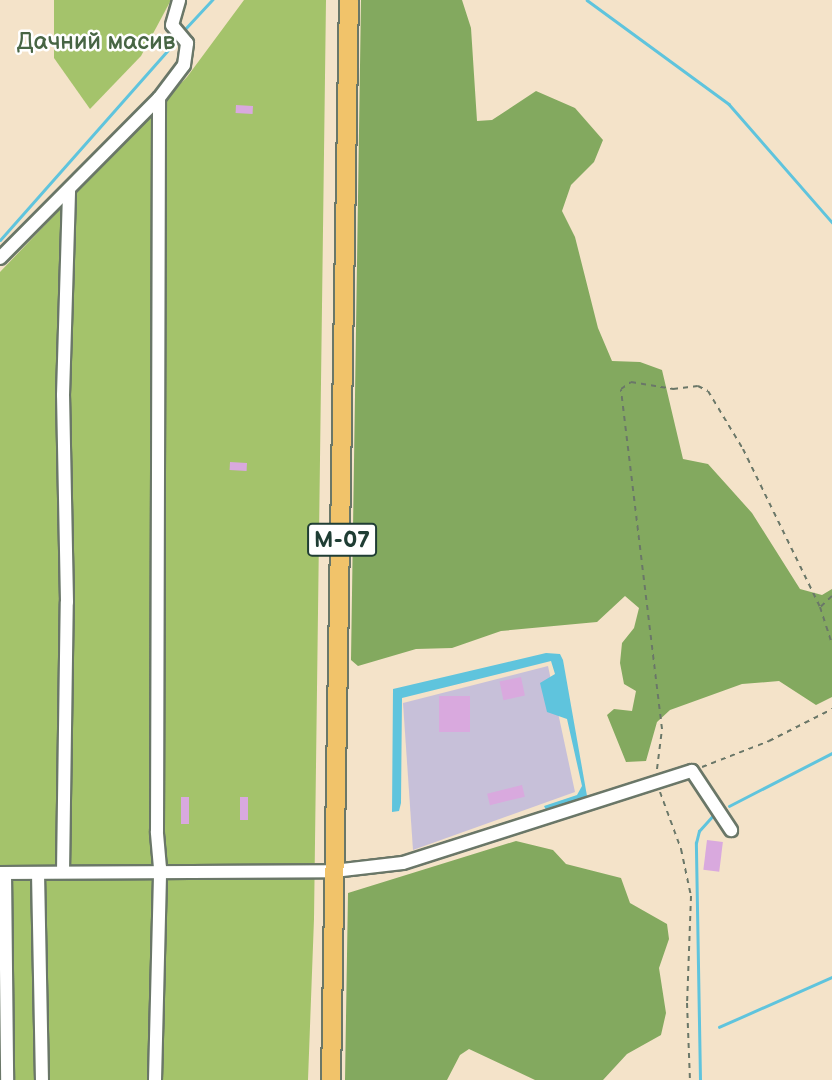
<!DOCTYPE html>
<meta charset="utf-8">
<style>
body{margin:0}
#map{position:relative;width:832px;height:1080px;overflow:hidden;background:#f4e3c9;font-family:"Balsamiq Sans",sans-serif}
div>[style]{position:absolute}
.industrial>*{inset:0;background:#c7c0d9}
.green>*{inset:0;background:#a4c36b}
.forest>*{inset:0;background:#83a95f}
.water>*{inset:0;background:#5fc4dd}
.stream>*{height:2.5px;margin:-1.25px;padding:0 1.25px;transform-origin:1.25px;border-radius:1.25px;background:#5fc4dd}
.building>*{inset:0;background:#d9a9de;transform-origin:0 0}
.path>*{height:2px;margin-top:-1px;transform-origin:0;background:repeating-linear-gradient(90deg,#6a7768 0 5px,transparent 0 10px)}
.roads{filter:drop-shadow(2px 0 #6a7768) drop-shadow(-2px 0 #6a7768) drop-shadow(0 2px #6a7768) drop-shadow(0 -2px #6a7768)}
.minor>*{height:12px;margin:-6px;padding:0 6px;transform-origin:6px;border-radius:6px;background:#fff}
.highway>*{height:18px;margin:-9px;padding:0 9px;transform-origin:9px;border-radius:9px;background:#f1c36a}
span{translate:-50% -50%;white-space:nowrap;text-align:center;line-height:1.15;-webkit-text-stroke:5px #fff;paint-order:stroke}
.shield-label span{padding:2px 5px;background:#fff;border:2px solid;border-radius:5px;-webkit-text-stroke-width:0}
.shield-label{font-size:23px;color:#1f3d34;font-weight:700}
.park-label{font-size:24px;color:#476544}
</style>
<div id="map">
<div class="industrial">
<i style="clip-path:polygon(548px 666px,575px 792px,413px 850px,403px 703px)"></i>
</div>
<div class="green">
<i style="clip-path:polygon(54px 0,171px 0,141px 56px,90px 109px,54px 58px)"></i>
<i style="clip-path:polygon(244px 0,326px 0,314px 919px,308px 1080px,0 1080px,0 272px,187px 77px)"></i>
</div>
<div class="forest">
<i style="clip-path:polygon(361px 0,462px 0,471px 28px,477px 121px,492px 120px,536px 91px,575px 108px,603px 140px,594px 162px,571px 185px,562px 211px,575px 237px,598px 328px,612px 361px,640px 362px,662px 370px,683px 459px,708px 464px,726px 484px,752px 513px,800px 589px,822px 595px,832px 589px,832px 697px,816px 705px,779px 681px,742px 684px,670px 710px,657px 722px,646px 761px,626px 762px,607px 715px,614px 709px,632px 711px,636px 691px,624px 684px,620px 663px,622px 643px,634px 628px,639px 608px,625px 596px,597px 622px,501px 631px,452px 648px,416px 649px,358px 666px,351px 660px)"></i>
<i style="clip-path:polygon(516px 841px,553px 850px,566px 864px,621px 878px,630px 903px,667px 924px,669px 939px,659px 968px,666px 1013px,661px 1035px,627px 1054px,603px 1080px,535px 1080px,469px 1049px,460px 1055px,447px 1080px,345px 1080px,348px 893px)"></i>
</div>
<div class="water">
<i style="clip-path:polygon(546px 653px,560px 654px,563px 660px,587px 796px,546px 810px,544px 806px,577px 795px,582px 786px,567px 719px,547px 712px,540px 683px,555px 674px,551px 661px,402px 698px,401px 803px,399px 811px,392px 812px,393px 689px)"></i>
</div>
<div class="stream">
<i style="left:587px;top:0;width:176px;rotate:36.2deg"></i>
<i style="left:729px;top:104px;width:157px;rotate:48.9deg"></i>
<i style="left:185px;top:29px;width:40px;rotate:-47deg"></i>
<i style="left:0;top:240px;width:264px;rotate:-48.5deg"></i>
<i style="left:729px;top:806px;width:116px;rotate:-27.2deg"></i>
<i style="left:719px;top:1027px;width:124px;rotate:-23.9deg"></i>
<i style="left:700px;top:1080px;width:237px;rotate:-91deg"></i>
<i style="left:696px;top:843px;width:12px;rotate:-76deg"></i>
<i style="left:699px;top:831px;width:24px;rotate:-48deg"></i>
</div>
<div class="building">
<i style="left:236px;top:105px;width:17px;height:8px;rotate:3deg"></i>
<i style="left:230px;top:462px;width:17px;height:8px;rotate:3deg"></i>
<i style="left:521px;top:677px;width:19px;height:22px;rotate:78deg"></i>
<i style="left:439px;top:696px;width:31px;height:36px"></i>
<i style="left:522px;top:785px;width:12px;height:36px;rotate:76deg"></i>
<i style="left:181px;top:797px;width:8px;height:27px"></i>
<i style="left:240px;top:797px;width:8px;height:23px"></i>
<i style="left:707px;top:840px;width:16px;height:30px;rotate:7deg"></i>
</div>
<div class="path">
<i style="left:832px;top:596px;width:16px;rotate:137deg"></i>
<i style="left:820px;top:607px;width:38px;rotate:72deg"></i>
<i style="left:702px;top:767px;width:72px;rotate:-21.2deg"></i>
<i style="left:769px;top:741px;width:71px;rotate:-26.9deg"></i>
<i style="left:657px;top:769px;width:40px;rotate:-82.9deg"></i>
<i style="left:662px;top:729px;width:342px;rotate:-96.9deg"></i>
<i style="left:621px;top:389px;width:12px;rotate:-35deg"></i>
<i style="left:631px;top:382px;width:43px;rotate:9.5deg"></i>
<i style="left:673px;top:389px;width:25px;rotate:-7deg"></i>
<i style="left:698px;top:386px;width:11px;rotate:27deg"></i>
<i style="left:708px;top:391px;width:68px;rotate:58.9deg"></i>
<i style="left:743px;top:449px;width:176px;rotate:64deg"></i>
<i style="left:660px;top:792px;width:61px;rotate:69.8deg"></i>
<i style="left:681px;top:849px;width:48px;rotate:78deg"></i>
<i style="left:691px;top:896px;width:107px;rotate:92.1deg"></i>
<i style="left:687px;top:1003px;width:77px;rotate:87.8deg"></i>
</div>
<div class="roads">
<div class="minor">
<i style="left:0;top:258px;width:226px;rotate:-45.2deg"></i>
<i style="left:159px;top:98px;width:41px;rotate:-52.9deg"></i>
<i style="left:184px;top:65px;width:22px;rotate:-82deg"></i>
<i style="left:187px;top:43px;width:23px;rotate:-130deg"></i>
<i style="left:172px;top:25px;width:26px;rotate:-74deg"></i>
<i style="left:63px;top:872px;width:270px;rotate:-89.2deg"></i>
<i style="left:67px;top:602px;width:207px;rotate:-91.1deg"></i>
<i style="left:63px;top:395px;width:206px;rotate:-88.3deg"></i>
<i style="left:0;top:873px;width:334px;rotate:-0.3deg"></i>
<i style="left:334px;top:871px;width:69px;rotate:-6.6deg"></i>
<i style="left:403px;top:863px;width:303px;rotate:-17.7deg"></i>
<i style="left:692px;top:771px;width:71px;rotate:56.5deg"></i>
<i style="left:5px;top:873px;width:207px;rotate:89.4deg"></i>
<i style="left:38px;top:873px;width:207px;rotate:88.9deg"></i>
<i style="left:155px;top:1080px;width:212px;rotate:-88.6deg"></i>
<i style="left:160px;top:868px;width:37px;rotate:-95deg"></i>
<i style="left:157px;top:831px;width:733px;rotate:-89.84deg"></i>
</div>
<div class="highway">
<i style="left:331px;top:1080px;width:1080px;rotate:-89.05deg"></i>
</div>
</div>
<div class="shield-label">
<span style="left:342px;top:540px">М-07</span>
</div>
<div class="park-label">
<span style="left:96px;top:42px">Дачний масив</span>
</div>
</div>
